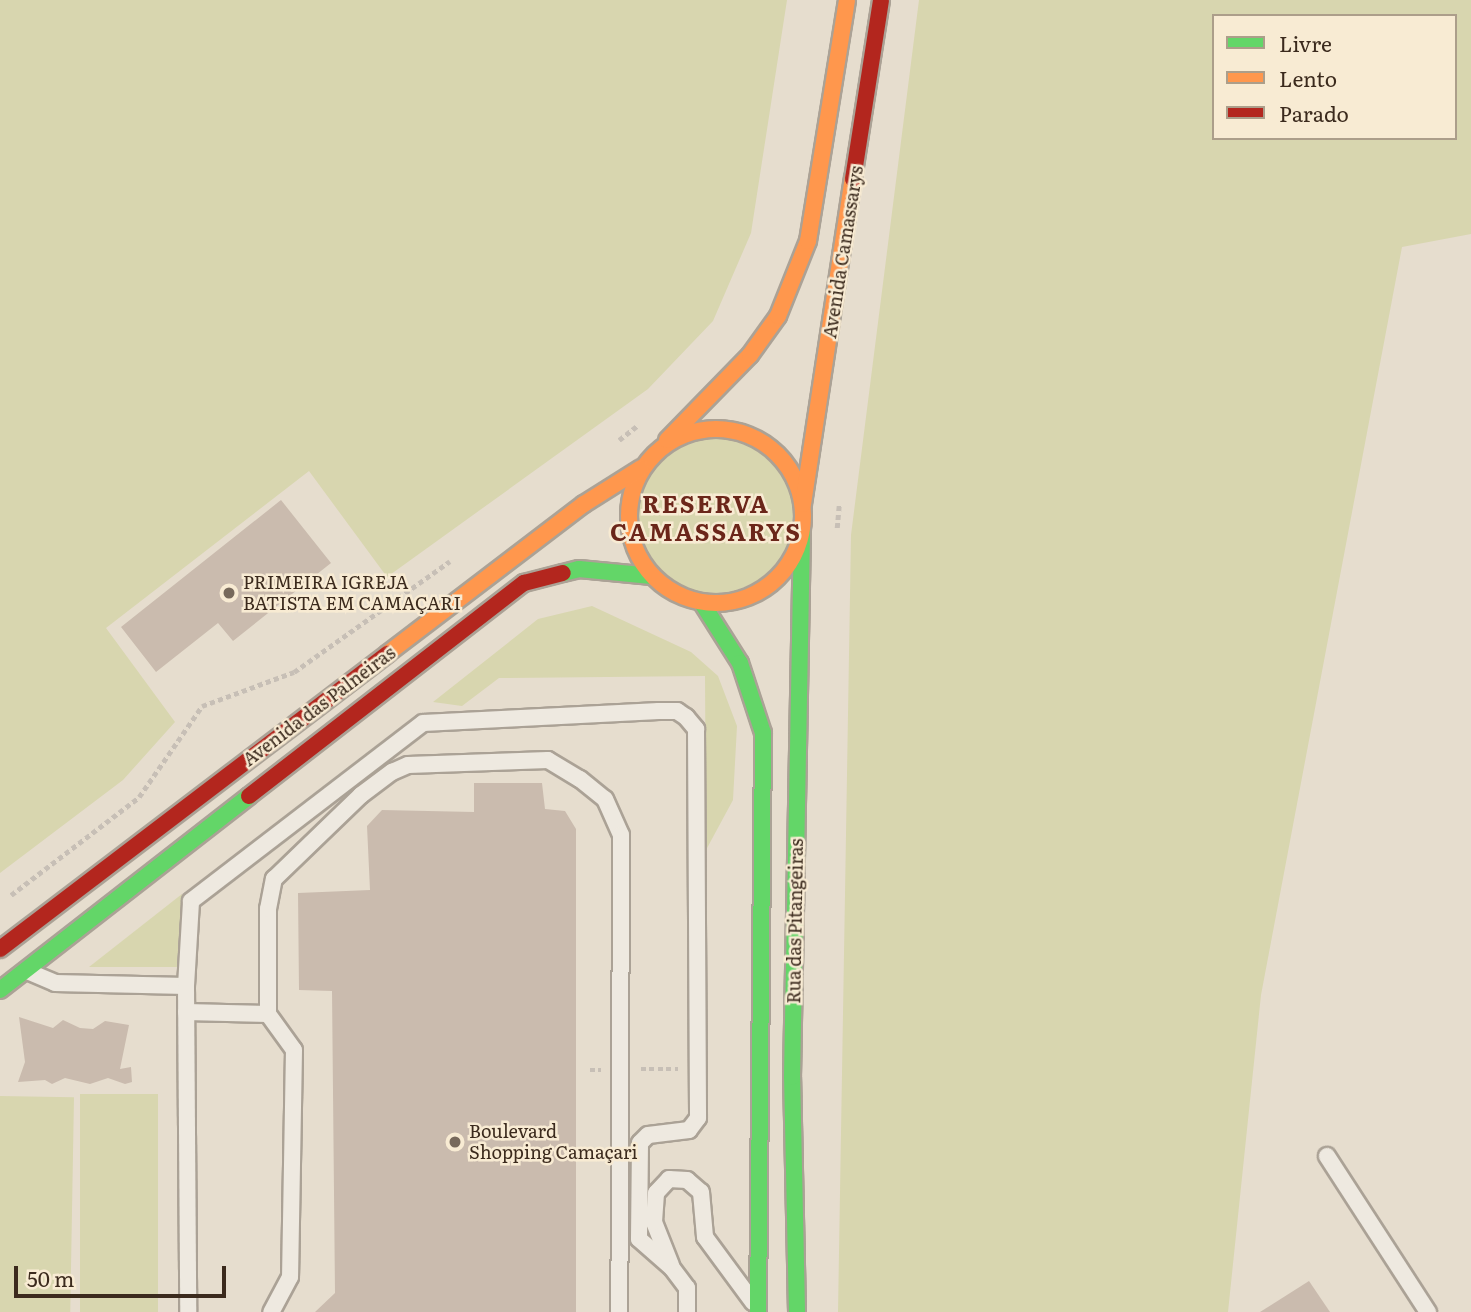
<!DOCTYPE html>
<meta charset="utf-8">
<style>
body{margin:0}
#map{position:relative;width:1471px;height:1312px;overflow:hidden;background:#e6ddce;font-family:Literata,serif}
div>[style]{position:absolute}
.green>*{inset:0;background:#d8d6af;transform-origin:0 0}
.round{border-radius:50%}
.building>*{inset:0;background:#cabbae}
.path>*{height:4.5px;margin-top:-2.25px;transform-origin:0;background:repeating-linear-gradient(90deg,#c7bfb6 0 5px,transparent 0 8.5px)}
.roads{filter:drop-shadow(2px 0 #aba296) drop-shadow(-2px 0 #aba296) drop-shadow(0 2px #aba296) drop-shadow(0 -2px #aba296)}
.lane>*{height:16px;margin:-8px;padding:0 8px;transform-origin:8px;border-radius:8px;background:#eee9e0}
.fast>*{height:16px;margin:-8px;padding:0 8px;transform-origin:8px;border-radius:8px;background:#63d668}
.slow>*{height:16px;margin:-8px;padding:0 8px;transform-origin:8px;border-radius:8px;background:#ff974d}
.slow>.ring{margin:-8px;padding:0;box-sizing:content-box;background:none;border:16px solid #ff974d;border-radius:50%}
.jam>*{height:16px;margin:-8px;padding:0 8px;transform-origin:8px;border-radius:8px;background:#b3261e}
.dots>*{width:19px;height:19px;translate:-50% -50%;box-sizing:border-box;border:4px solid #f8ebd3;border-radius:50%}
span{translate:-50% -50%;white-space:nowrap;text-align:center;line-height:1.15;-webkit-text-stroke:5px #f8ebd3;paint-order:stroke}
.street-label{font-size:18px;color:#3b2a1d}
.poi-label{font-size:18px;color:#3b2a1d}
.left{translate:0 -50%;text-align:left}
.district-label{font-size:24px;color:#6b261a;font-weight:700;letter-spacing:2px}
.legend{position:absolute;left:1212px;top:14px;width:245px;height:126px;box-sizing:border-box;background:#f8ebd3;border:2px solid #ac9e8a;margin:0;padding:9px 12px;list-style:none;font-size:21px;color:#3b2a1d}
.legend li{display:flex;align-items:center;gap:14px;height:35px}
.legend b{width:35px;border:2px solid #ac9e8a}
.scale{position:absolute;left:14px;top:1266px;width:212px;height:32px;box-sizing:border-box;border:4px solid #3b2a1d;border-top:0;padding-left:9px;font-size:21px;line-height:24px;white-space:nowrap;color:#3b2a1d;-webkit-text-stroke:5px #f8ebd3;paint-order:stroke}
</style>
<div id="map">
<div class="green">
<i style="clip-path:polygon(0 0,787px 0,751px 233px,713px 321px,648px 389px,387px 577px,309px 471px,106px 628px,175px 722px,123px 780px,0 873px)"></i>
<i style="clip-path:polygon(evenodd,919px 0,1471px 0,1471px 234px,1402px 247px,1261px 995px,1228px 1312px,838px 1312px,851px 535px,919px 0,1214px 16px,1455px 16px,1455px 138px,1214px 138px,1214px 16px)"></i>
<i class="round" style="left:637px;top:437px;width:156px;height:156px"></i>
<i style="clip-path:polygon(592px 606px,691px 652px,718px 676px,737px 726px,733px 800px,706px 850px,705px 676px,499px 678px,462px 706px,433px 702px,538px 619px)"></i>
<i style="clip-path:polygon(182px 894px,177px 967px,89px 967px)"></i>
<i style="left:80px;top:1094px;width:78px;height:218px"></i>
<i style="left:0;top:1096px;width:74px;height:216px;rotate:1deg"></i>
</div>
<div class="building">
<i style="clip-path:polygon(281px 500px,331px 563px,233px 641px,218px 623px,156px 672px,121px 627px)"></i>
<i style="clip-path:polygon(474px 783px,542px 783px,545px 809px,565px 811px,576px 829px,576px 1312px,315px 1312px,335px 1293px,332px 991px,299px 990px,298px 893px,370px 890px,367px 826px,382px 810px,474px 812px)"></i>
<i style="clip-path:polygon(19px 1017px,53px 1028px,63px 1020px,80px 1028px,93px 1029px,105px 1021px,129px 1025px,120px 1069px,131px 1067px,132px 1082px,125px 1084px,108px 1078px,90px 1084px,65px 1078px,52px 1084px,45px 1080px,18px 1082px,25px 1062px)"></i>
<i style="clip-path:polygon(1309px 1281px,1330px 1312px,1260px 1312px)"></i>
</div>
<div class="path">
<i style="left:619px;top:440px;width:23px;rotate:-38deg"></i>
<i style="left:837px;top:528px;width:23px;rotate:-85deg"></i>
<i style="left:11px;top:895px;width:161px;rotate:-37.4deg"></i>
<i style="left:139px;top:797px;width:111px;rotate:-55.3deg"></i>
<i style="left:202px;top:706px;width:98px;rotate:-20.3deg"></i>
<i style="left:294px;top:672px;width:191px;rotate:-35.4deg"></i>
<i style="left:641px;top:1069px;width:37px"></i>
<i style="left:590px;top:1070px;width:11px"></i>
</div>
<div class="roads">
<div class="lane">
<i style="left:27px;top:971px;width:30px;rotate:23deg"></i>
<i style="left:55px;top:983px;width:131px;rotate:1.3deg"></i>
<i style="left:186px;top:986px;width:326px;rotate:89.6deg"></i>
<i style="left:186px;top:986px;width:85px;rotate:-86.6deg"></i>
<i style="left:191px;top:901px;width:292px;rotate:-37.5deg"></i>
<i style="left:423px;top:723px;width:236px;rotate:-2.9deg"></i>
<i style="left:659px;top:711px;width:18px"></i>
<i style="left:677px;top:711px;width:11px;rotate:34deg"></i>
<i style="left:686px;top:717px;width:16px;rotate:50deg"></i>
<i style="left:696px;top:729px;width:389px;rotate:89.7deg"></i>
<i style="left:698px;top:1118px;width:15px;rotate:127deg"></i>
<i style="left:689px;top:1130px;width:41px;rotate:173deg"></i>
<i style="left:648px;top:1135px;width:11px;rotate:135deg"></i>
<i style="left:640px;top:1143px;width:96px;rotate:90.6deg"></i>
<i style="left:639px;top:1239px;width:44px;rotate:41.3deg"></i>
<i style="left:672px;top:1268px;width:25px;rotate:53deg"></i>
<i style="left:687px;top:1288px;width:24px;rotate:90deg"></i>
<i style="left:186px;top:1012px;width:82px;rotate:1.4deg"></i>
<i style="left:268px;top:1014px;width:105px;rotate:-90deg"></i>
<i style="left:268px;top:909px;width:31px;rotate:-79deg"></i>
<i style="left:274px;top:879px;width:121px;rotate:-44deg"></i>
<i style="left:361px;top:795px;width:39px;rotate:-37deg"></i>
<i style="left:392px;top:772px;width:17px;rotate:-24deg"></i>
<i style="left:408px;top:765px;width:140px;rotate:-2deg"></i>
<i style="left:548px;top:760px;width:37px;rotate:31deg"></i>
<i style="left:580px;top:779px;width:32px;rotate:39deg"></i>
<i style="left:605px;top:799px;width:39px;rotate:66deg"></i>
<i style="left:621px;top:835px;width:477px;rotate:90.2deg"></i>
<i style="left:268px;top:1014px;width:44px;rotate:54.2deg"></i>
<i style="left:294px;top:1050px;width:227px;rotate:91deg"></i>
<i style="left:290px;top:1277px;width:40px;rotate:118deg"></i>
<i style="left:1327px;top:1156px;width:186px;rotate:57.1deg"></i>
<i style="left:671px;top:1265px;width:46px;rotate:-111.6deg"></i>
<i style="left:654px;top:1222px;width:29px;rotate:-86deg"></i>
<i style="left:656px;top:1193px;width:19px;rotate:-47deg"></i>
<i style="left:669px;top:1179px;width:18px;rotate:3deg"></i>
<i style="left:687px;top:1180px;width:18px;rotate:41deg"></i>
<i style="left:701px;top:1192px;width:45px;rotate:84.9deg"></i>
<i style="left:705px;top:1237px;width:81px;rotate:53.6deg"></i>
</div>
<div class="fast">
<i style="left:563px;top:573px;width:16px;rotate:-14deg"></i>
<i style="left:579px;top:569px;width:73px;rotate:5.5deg"></i>
<i style="left:702px;top:603px;width:71px;rotate:57.7deg"></i>
<i style="left:740px;top:663px;width:74px;rotate:71.8deg"></i>
<i style="left:763px;top:733px;width:579px;rotate:90.49deg"></i>
<i style="left:0;top:990px;width:316px;rotate:-37.9deg"></i>
<i style="left:797px;top:1312px;width:235px;rotate:-91.2deg"></i>
<i style="left:792px;top:1077px;width:546px;rotate:-88.95deg"></i>
</div>
<div class="slow">
<i class="ring" style="left:629px;top:429px;width:158px;height:158px"></i>
<i style="left:667px;top:440px;width:119px;rotate:-45.7deg"></i>
<i style="left:750px;top:355px;width:48px;rotate:-54.3deg"></i>
<i style="left:778px;top:316px;width:81px;rotate:-68.2deg"></i>
<i style="left:808px;top:241px;width:244px;rotate:-80.8deg"></i>
<i style="left:803px;top:504px;width:329px;rotate:-81.3deg"></i>
<i style="left:387px;top:654px;width:248px;rotate:-37.3deg"></i>
<i style="left:584px;top:504px;width:67px;rotate:-32.3deg"></i>
</div>
<div class="jam">
<i style="left:853px;top:179px;width:181px;rotate:-81.1deg"></i>
<i style="left:249px;top:796px;width:348px;rotate:-37.8deg"></i>
<i style="left:524px;top:583px;width:40px;rotate:-14.4deg"></i>
<i style="left:0;top:949px;width:487px;rotate:-37.3deg"></i>
</div>
</div>
<div class="dots">
<i style="left:229px;top:593px;background:#77695b"></i>
<i style="left:455px;top:1142px;background:#77695b"></i>
</div>
<div class="street-label">
<span style="left:843px;top:252px;rotate:-81deg">Avenida Camassarys</span>
<span style="left:319px;top:706px;rotate:-37deg">Avenida das Palneiras</span>
<span style="left:795px;top:921px;rotate:-89deg">Rua das Pitangeiras</span>
</div>
<div class="poi-label">
<span class="left" style="left:243px;top:593px">PRIMEIRA IGREJA<br>BATISTA EM CAMAÇARI</span>
<span class="left" style="left:469px;top:1142px">Boulevard<br>Shopping Camaçari</span>
</div>
<div class="district-label">
<span style="left:706px;top:517px">RESERVA<br>CAMASSARYS</span>
</div>
<ul class="legend">
<li><b style="height:9px;background:#63d668"></b>Livre</li>
<li><b style="height:9px;background:#ff974d"></b>Lento</li>
<li><b style="height:9px;background:#b3261e"></b>Parado</li>
</ul>
<div class="scale">50 m</div>
</div>
